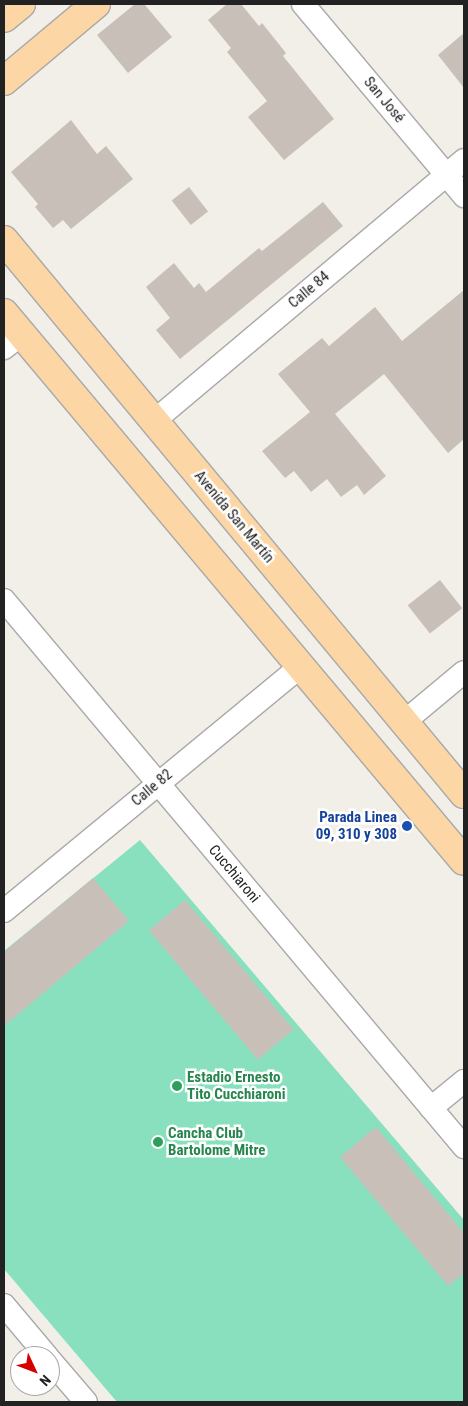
<!DOCTYPE html>
<meta charset="utf-8">
<style>
body{margin:0}
#map{position:relative;width:468px;height:1406px;overflow:hidden;background:#f2efe9;font-family:"Roboto Condensed",sans-serif}
div>[style]{position:absolute}
.pitch>*{inset:0;background:#88e0be}
.building>*{inset:0;background:#c7bfb8;transform-origin:0 0}
.roads{filter:drop-shadow(1px 0 #a9a9a9) drop-shadow(-1px 0 #a9a9a9) drop-shadow(0 1px #a9a9a9) drop-shadow(0 -1px #a9a9a9)}
.street>*{height:22px;margin:-11px;padding:0 11px;transform-origin:11px;border-radius:11px;background:#fff}
.primary>*{height:28px;margin:-14px;padding:0 14px;transform-origin:14px;border-radius:14px;background:#fcd6a4}
.dots>*{width:14px;height:14px;translate:-50% -50%;box-sizing:border-box;border:2px solid #fff;border-radius:50%}
span{translate:-50% -50%;white-space:nowrap;text-align:center;line-height:1.15;-webkit-text-stroke:5px #fff;paint-order:stroke}
.street-label{font-size:15px;color:#222}
.transit-label{font-size:15px;color:#164399;font-weight:700}
.right{translate:-100% -50%;text-align:right}
.leisure-label{font-size:15px;color:#27864d;font-weight:700}
.left{translate:0 -50%;text-align:left}
.frame{position:absolute;inset:0;border:5px solid #222;pointer-events:none}
.north{position:absolute;left:10px;top:1346px;width:50px;height:50px;box-sizing:border-box;background:#fff;border:1px solid #a7a7a7;border-radius:50%;rotate:133deg;font-size:14px;font-weight:700;line-height:20px;text-align:center;color:#222}
.north::after{content:'';display:block;margin:auto;width:18px;height:22px;background:#d40000;clip-path:polygon(50% 0,100% 100%,50% 72%,0 100%)}
</style>
<div id="map">
<div class="pitch">
<i style="clip-path:polygon(140px 840px,464px 1220px,464px 1402px,117px 1402px,4px 1269px,4px 951px)"></i>
</div>
<div class="building">
<i style="clip-path:polygon(135px 4px,144px 4px,172px 37px,128px 73px,97px 35px)"></i>
<i style="clip-path:polygon(227px 4px,241px 4px,259px 26px,262px 23px,286px 53px,283px 56px,334px 119px,284px 160px,248px 117px,267px 101px,227px 52px,231px 48px,208px 20px)"></i>
<i style="clip-path:polygon(464px 33px,464px 88px,438px 55px)"></i>
<i style="clip-path:polygon(71px 120px,97px 154px,106px 146px,133px 179px,71px 229px,63px 220px,53px 228px,35px 207px,38px 204px,11px 172px)"></i>
<i style="left:189px;top:187px;width:31px;height:22px;rotate:52deg"></i>
<i style="clip-path:polygon(323px 202px,343px 226px,180px 359px,156px 330px,170px 318px,146px 287px,174px 263px,194px 288px,199px 283px,206px 292px,259px 248px,262px 251px)"></i>
<i style="clip-path:polygon(464px 290px,464px 439px,448px 453px,384px 374px,335px 414px,386px 476px,364px 495px,357px 485px,341px 497px,327px 479px,311px 492px,294px 471px,285px 478px,262px 451px,310px 412px,278px 374px,322px 338px,329px 346px,375px 307px,402px 341px)"></i>
<i style="left:440px;top:580px;width:36px;height:41px;rotate:52deg"></i>
<i style="clip-path:polygon(93px 878px,129px 921px,4px 1026px,4px 952px)"></i>
<i style="left:185px;top:900px;width:169px;height:47px;rotate:50deg"></i>
<i style="clip-path:polygon(376px 1127px,464px 1233px,464px 1273px,448px 1286px,340px 1157px)"></i>
</div>
<div class="roads">
<div class="street">
<i style="left:303px;top:4px;width:251px;rotate:50deg"></i>
<i style="left:4px;top:348px;width:23px;rotate:-38deg"></i>
<i style="left:154px;top:421px;width:405px;rotate:-40.1deg"></i>
<i style="left:4px;top:600px;width:715px;rotate:49.94deg"></i>
<i style="left:404px;top:722px;width:78px;rotate:-39.8deg"></i>
<i style="left:4px;top:911px;width:385px;rotate:-39.5deg"></i>
<i style="left:431px;top:1108px;width:43px;rotate:-39.3deg"></i>
<i style="left:4px;top:1305px;width:67px;rotate:49.9deg"></i>
<i style="left:50px;top:1360px;width:55px;rotate:49.4deg"></i>
</div>
<div class="primary">
<i style="left:4px;top:18px;width:22px;rotate:-39deg"></i>
<i style="left:4px;top:81px;width:120px;rotate:-39.9deg"></i>
<i style="left:4px;top:240px;width:720px;rotate:50.3deg"></i>
<i style="left:4px;top:313px;width:715px;rotate:49.99deg"></i>
</div>
</div>
<div class="dots">
<i style="left:407px;top:826px;background:#1a4fb4"></i>
<i style="left:177px;top:1086px;background:#2e9e5b"></i>
<i style="left:158px;top:1142px;background:#2e9e5b"></i>
</div>
<div class="street-label">
<span style="left:384px;top:100px;rotate:50deg">San José</span>
<span style="left:309px;top:290px;rotate:-40deg">Calle 84</span>
<span style="left:234px;top:517px;rotate:50deg">Avenida San Martín</span>
<span style="left:152px;top:788px;rotate:-40deg">Calle 82</span>
<span style="left:234px;top:874px;rotate:50deg">Cucchiaroni</span>
</div>
<div class="transit-label">
<span class="right" style="left:397px;top:826px">Parada Linea<br>09, 310 y 308</span>
</div>
<div class="leisure-label">
<span class="left" style="left:187px;top:1086px">Estadio Ernesto<br>Tito Cucchiaroni</span>
<span class="left" style="left:168px;top:1142px">Cancha Club<br>Bartolome Mitre</span>
</div>
<div class="frame"></div>
<div class="north">N</div>
</div>
